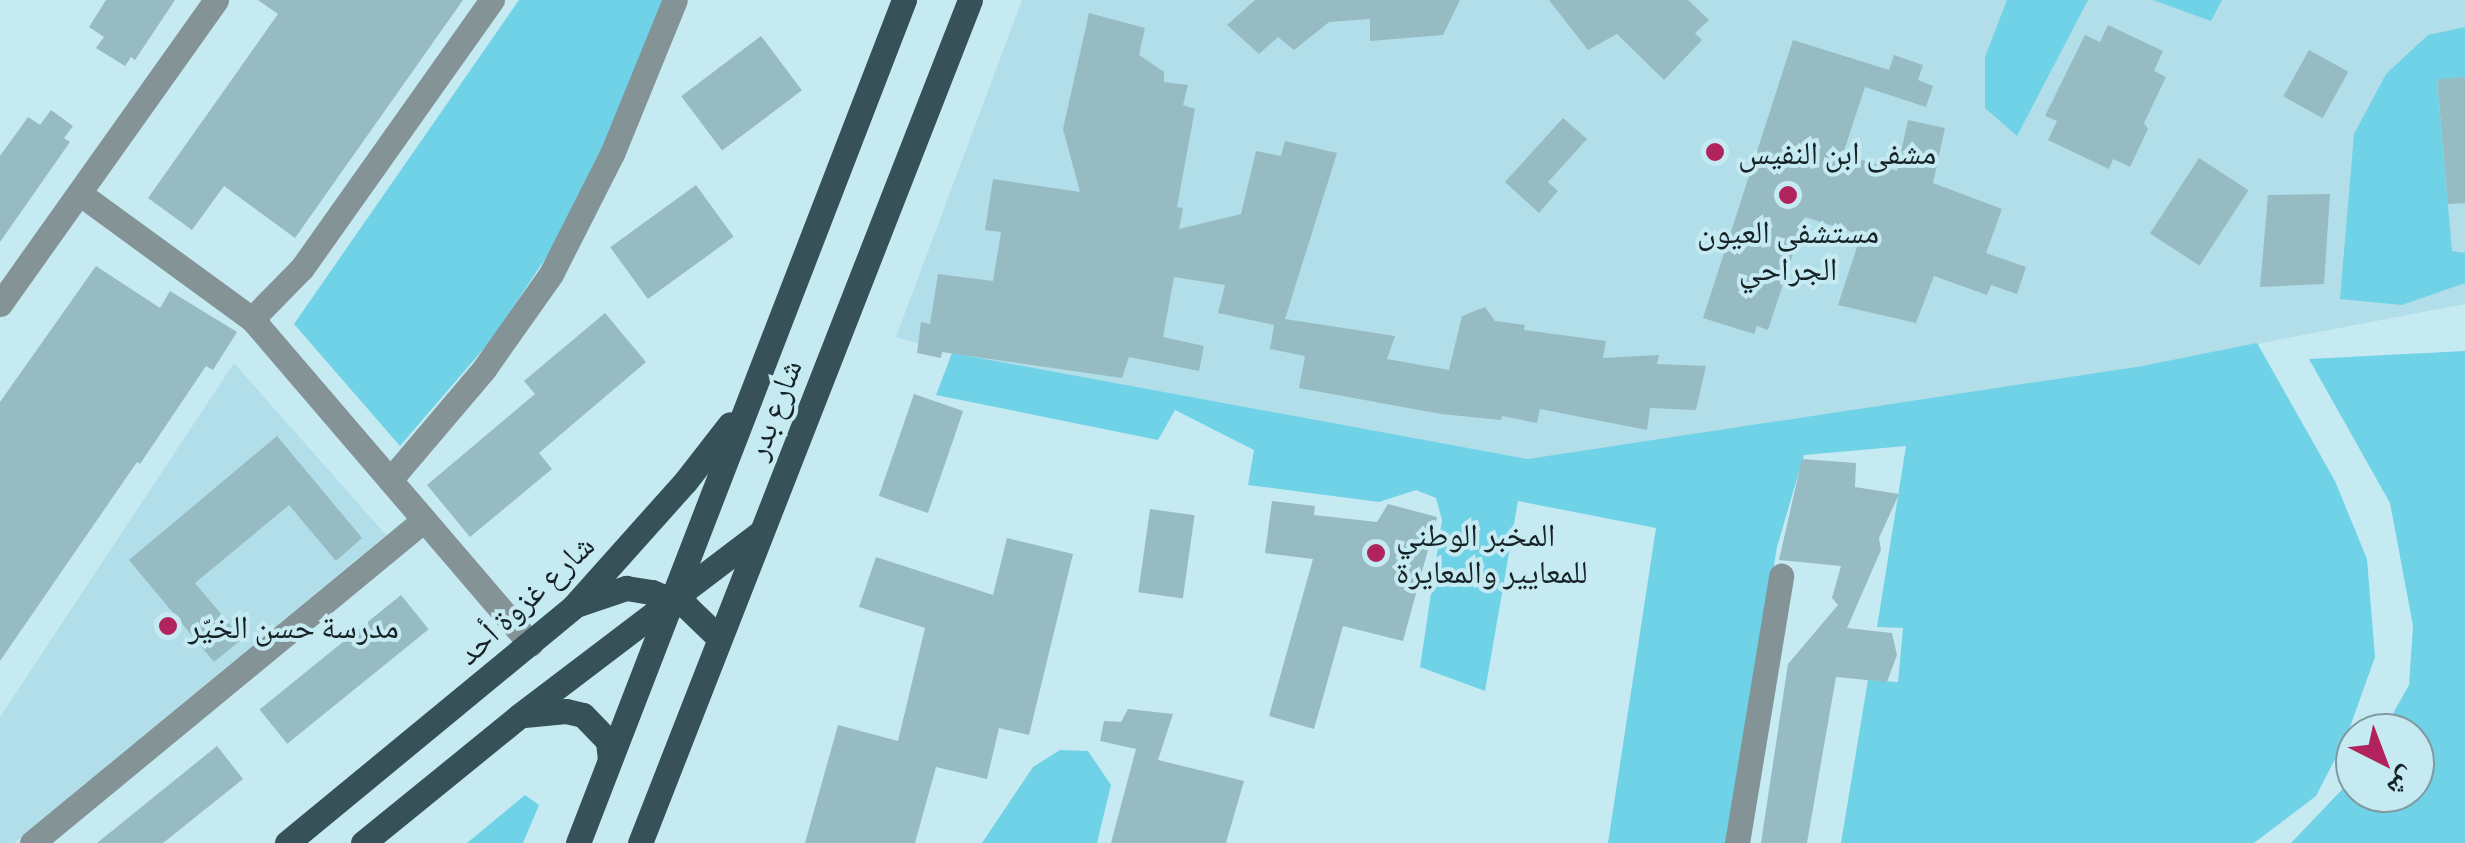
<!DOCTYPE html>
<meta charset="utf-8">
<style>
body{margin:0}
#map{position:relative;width:2465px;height:843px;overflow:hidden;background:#c6eaf2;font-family:Manrope,"Noto Naskh Arabic",sans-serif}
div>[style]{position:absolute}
.built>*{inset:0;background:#b1dee8}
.green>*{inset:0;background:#70d2e6}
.building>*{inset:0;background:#97bbc2;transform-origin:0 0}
.minor>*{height:25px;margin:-12.5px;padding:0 12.5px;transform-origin:12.5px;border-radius:12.5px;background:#849396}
.major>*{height:25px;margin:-12.5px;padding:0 12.5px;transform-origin:12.5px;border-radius:12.5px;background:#365157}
.dots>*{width:28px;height:28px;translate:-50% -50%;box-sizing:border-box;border:5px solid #c6eaf2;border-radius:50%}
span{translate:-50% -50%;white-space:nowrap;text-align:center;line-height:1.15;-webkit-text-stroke:8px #c6eaf2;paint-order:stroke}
.poi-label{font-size:32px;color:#162326}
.left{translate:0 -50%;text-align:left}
.street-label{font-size:32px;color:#162326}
.north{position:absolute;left:2335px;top:713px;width:100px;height:100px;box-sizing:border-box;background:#c6eaf2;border:2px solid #809aa0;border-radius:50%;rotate:138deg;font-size:28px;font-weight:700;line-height:40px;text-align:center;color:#162326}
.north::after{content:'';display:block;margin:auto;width:35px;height:45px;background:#b0235d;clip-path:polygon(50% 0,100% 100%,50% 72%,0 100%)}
</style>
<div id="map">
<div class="built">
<i style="clip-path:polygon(1022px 0,2465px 0,2465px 304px,2142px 366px,1914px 401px,1788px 429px,1528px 459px,982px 362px,896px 337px)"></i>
<i style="clip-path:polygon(234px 363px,386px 535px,14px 843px,0 843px,0 717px)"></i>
</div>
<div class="green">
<i style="clip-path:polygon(519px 0,667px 0,632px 88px,555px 244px,492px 339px,400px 446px,294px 324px)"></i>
<i style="clip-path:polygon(2007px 0,2088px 0,2017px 136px,1985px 108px,1985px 57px)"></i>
<i style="clip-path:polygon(2153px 0,2222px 0,2211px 21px)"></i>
<i style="clip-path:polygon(2465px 27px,2465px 77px,2437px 80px,2452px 251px,2465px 253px,2465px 283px,2402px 305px,2340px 299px,2354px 134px,2386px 74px,2428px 35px)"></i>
<i style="clip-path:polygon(2257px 343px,2335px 481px,2367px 559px,2375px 657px,2346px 738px,2316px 796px,2254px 843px,1841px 843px,1868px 680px,1898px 682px,1903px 628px,1877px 627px,1906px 446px,1804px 455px,1777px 547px,1729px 843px,1608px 843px,1656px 528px,1518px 501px,1485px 691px,1420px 667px,1442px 520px,1436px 498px,1416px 490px,1379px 502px,1248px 485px,1254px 450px,1175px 410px,1158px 440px,936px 395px,952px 353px,1528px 459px,2142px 366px)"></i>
<i style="clip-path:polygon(2465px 351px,2465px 843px,2291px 843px,2355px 776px,2355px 793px,2415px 793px,2415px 733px,2382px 733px,2409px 685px,2413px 626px,2390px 503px,2309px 359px)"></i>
<i style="clip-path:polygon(1060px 750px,1088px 751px,1111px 785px,1097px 843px,982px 843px,1033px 767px)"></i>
<i style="clip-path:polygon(525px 795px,539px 805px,523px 843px,467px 843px)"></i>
</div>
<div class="building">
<i style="clip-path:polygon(106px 0,175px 0,135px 60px,131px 57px,125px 66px,96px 48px,104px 37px,89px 27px)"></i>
<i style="clip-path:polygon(258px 0,463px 0,295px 238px,224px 186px,192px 230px,148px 198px,278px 14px)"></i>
<i style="clip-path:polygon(1255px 0,1460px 0,1443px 35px,1370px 41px,1370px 19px,1329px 22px,1294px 50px,1278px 37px,1259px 54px,1227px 25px)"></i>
<i style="clip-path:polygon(1549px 0,1688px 0,1709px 20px,1695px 33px,1702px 40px,1664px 80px,1617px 34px,1588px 50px)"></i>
<i style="clip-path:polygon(1089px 13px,1145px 28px,1139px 55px,1164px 72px,1164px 82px,1188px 85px,1183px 105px,1195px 109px,1177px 207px,1183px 208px,1179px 229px,1241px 214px,1256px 151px,1281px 156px,1285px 141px,1337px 153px,1285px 319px,1395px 336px,1387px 359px,1449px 370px,1462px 316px,1485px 307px,1495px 321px,1525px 325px,1524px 330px,1606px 341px,1603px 358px,1659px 355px,1657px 364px,1706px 366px,1696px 410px,1650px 408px,1647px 430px,1540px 409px,1537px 423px,1502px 416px,1501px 420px,1441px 414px,1299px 388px,1305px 356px,1270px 349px,1274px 325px,1218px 313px,1225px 285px,1174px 277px,1163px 337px,1204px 346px,1199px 371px,1129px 357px,1122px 378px,942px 352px,941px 358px,917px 353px,921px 322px,930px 324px,938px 274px,993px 281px,1001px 232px,985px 230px,993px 179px,1080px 192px,1063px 129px)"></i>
<i style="clip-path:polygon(2108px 25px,2163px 51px,2154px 71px,2166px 77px,2144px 123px,2148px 129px,2130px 167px,2113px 159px,2109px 169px,2048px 140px,2057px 121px,2045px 116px,2085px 35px,2100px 42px)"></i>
<i style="left:761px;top:36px;width:68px;height:100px;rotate:53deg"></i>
<i style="clip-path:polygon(1793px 40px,1889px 70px,1894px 55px,1923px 65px,1918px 80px,1933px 86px,1926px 107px,1865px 87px,1843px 154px,1897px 171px,1908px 120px,1945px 128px,1933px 183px,2002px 209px,1986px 253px,2026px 267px,2017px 294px,1991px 285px,1987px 295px,1934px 276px,1916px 323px,1838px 305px,1861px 235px,1805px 217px,1768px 330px,1757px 326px,1754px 334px,1703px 318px)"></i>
<i style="left:2309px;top:50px;width:45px;height:53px;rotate:29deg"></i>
<i style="clip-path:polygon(2465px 77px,2465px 203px,2448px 204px,2437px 79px)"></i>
<i style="clip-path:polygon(51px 110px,73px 126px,64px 138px,70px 142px,0 242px,0 156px,28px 117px,40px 125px)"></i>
<i style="clip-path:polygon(1563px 118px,1587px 139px,1548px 182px,1558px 191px,1539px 213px,1505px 182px)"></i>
<i style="left:2199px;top:158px;width:59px;height:90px;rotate:33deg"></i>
<i style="left:696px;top:185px;width:64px;height:106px;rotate:54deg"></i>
<i style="clip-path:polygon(2330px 194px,2324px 284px,2260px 287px,2268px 195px)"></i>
<i style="clip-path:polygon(96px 266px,160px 308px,170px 291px,237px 332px,213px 370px,206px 366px,140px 464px,137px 462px,0 661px,0 402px)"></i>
<i style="clip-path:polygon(605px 313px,646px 362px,539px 453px,552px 469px,470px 537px,427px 485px,535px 394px,524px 381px)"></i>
<i style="left:914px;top:394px;width:52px;height:108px;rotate:19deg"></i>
<i style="clip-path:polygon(277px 436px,362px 538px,336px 561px,289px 505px,195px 583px,242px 639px,214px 662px,129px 560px)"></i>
<i style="clip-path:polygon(1802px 459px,1856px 463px,1855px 487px,1899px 494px,1879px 538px,1881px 550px,1847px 628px,1892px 633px,1897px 655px,1887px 682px,1836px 677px,1807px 843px,1761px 843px,1788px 664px,1838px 605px,1832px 598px,1841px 566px,1779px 560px)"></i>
<i style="clip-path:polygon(1272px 501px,1315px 506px,1314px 515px,1377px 522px,1388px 504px,1437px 517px,1403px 641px,1343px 626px,1314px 729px,1269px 716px,1313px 559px,1265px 553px)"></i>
<i style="left:1150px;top:509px;width:45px;height:84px;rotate:8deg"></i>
<i style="clip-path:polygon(1007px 538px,1073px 554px,1029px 735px,999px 728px,987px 779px,936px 767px,915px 843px,805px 843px,838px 725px,898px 741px,925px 628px,859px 607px,876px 557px,993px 595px)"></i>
<i style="left:401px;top:595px;width:44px;height:182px;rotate:51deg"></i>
<i style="clip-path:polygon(1128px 709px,1173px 714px,1158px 760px,1244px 781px,1226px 843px,1111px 843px,1136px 749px,1100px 741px,1104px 721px,1121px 722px)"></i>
<i style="clip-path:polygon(217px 746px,243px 779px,163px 843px,97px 843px)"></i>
</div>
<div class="minor">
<i style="left:79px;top:193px;width:214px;rotate:36.1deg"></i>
<i style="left:252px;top:319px;width:428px;rotate:49.4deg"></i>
<i style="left:0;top:304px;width:373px;rotate:-54.6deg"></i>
<i style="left:252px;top:319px;width:71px;rotate:-45.6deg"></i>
<i style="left:302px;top:268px;width:329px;rotate:-54.7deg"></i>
<i style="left:390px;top:480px;width:145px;rotate:-49.7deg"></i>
<i style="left:484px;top:369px;width:116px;rotate:-54.8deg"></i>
<i style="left:551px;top:274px;width:135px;rotate:-63.1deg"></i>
<i style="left:612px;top:154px;width:166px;rotate:-67.8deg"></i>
<i style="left:32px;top:843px;width:508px;rotate:-39.49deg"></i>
<i style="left:1737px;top:843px;width:271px;rotate:-80.6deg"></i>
</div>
<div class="major">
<i style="left:579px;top:604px;width:50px;rotate:-18.8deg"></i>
<i style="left:626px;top:588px;width:26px;rotate:9deg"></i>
<i style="left:652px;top:592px;width:38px;rotate:23deg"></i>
<i style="left:687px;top:607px;width:45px;rotate:44.1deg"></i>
<i style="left:524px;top:715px;width:42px;rotate:-5.4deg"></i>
<i style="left:566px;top:711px;width:17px;rotate:13deg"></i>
<i style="left:583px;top:715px;width:36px;rotate:46deg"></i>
<i style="left:608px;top:741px;width:18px;rotate:84deg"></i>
<i style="left:287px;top:843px;width:372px;rotate:-39.5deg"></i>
<i style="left:574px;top:606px;width:166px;rotate:-48.2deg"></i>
<i style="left:685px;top:482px;width:73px;rotate:-52.2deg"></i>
<i style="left:363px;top:843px;width:201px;rotate:-39.1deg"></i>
<i style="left:519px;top:716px;width:303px;rotate:-37.2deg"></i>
<i style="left:578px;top:843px;width:904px;rotate:-68.86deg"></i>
<i style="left:640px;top:843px;width:905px;rotate:-68.62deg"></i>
</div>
<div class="dots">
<i style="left:1715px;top:152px;background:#b0235d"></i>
<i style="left:1788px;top:195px;background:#b0235d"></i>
<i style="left:1376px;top:553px;background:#b0235d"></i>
<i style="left:168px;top:626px;background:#b0235d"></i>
</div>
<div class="poi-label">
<span class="left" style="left:1738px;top:152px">مشفى ابن النفيس</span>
<span style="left:1788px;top:250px">مستشفى العيون<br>الجراحي</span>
<span class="left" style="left:1396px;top:553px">المخبر الوطني<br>للمعايير والمعايرة</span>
<span class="left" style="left:188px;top:626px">مدرسة حسن الخيّر</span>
</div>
<div class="street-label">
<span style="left:773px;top:409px;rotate:-69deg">شارع بدر</span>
<span style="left:525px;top:599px;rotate:-43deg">شارع غزوة أحد</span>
</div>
<div class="north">ش</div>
</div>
